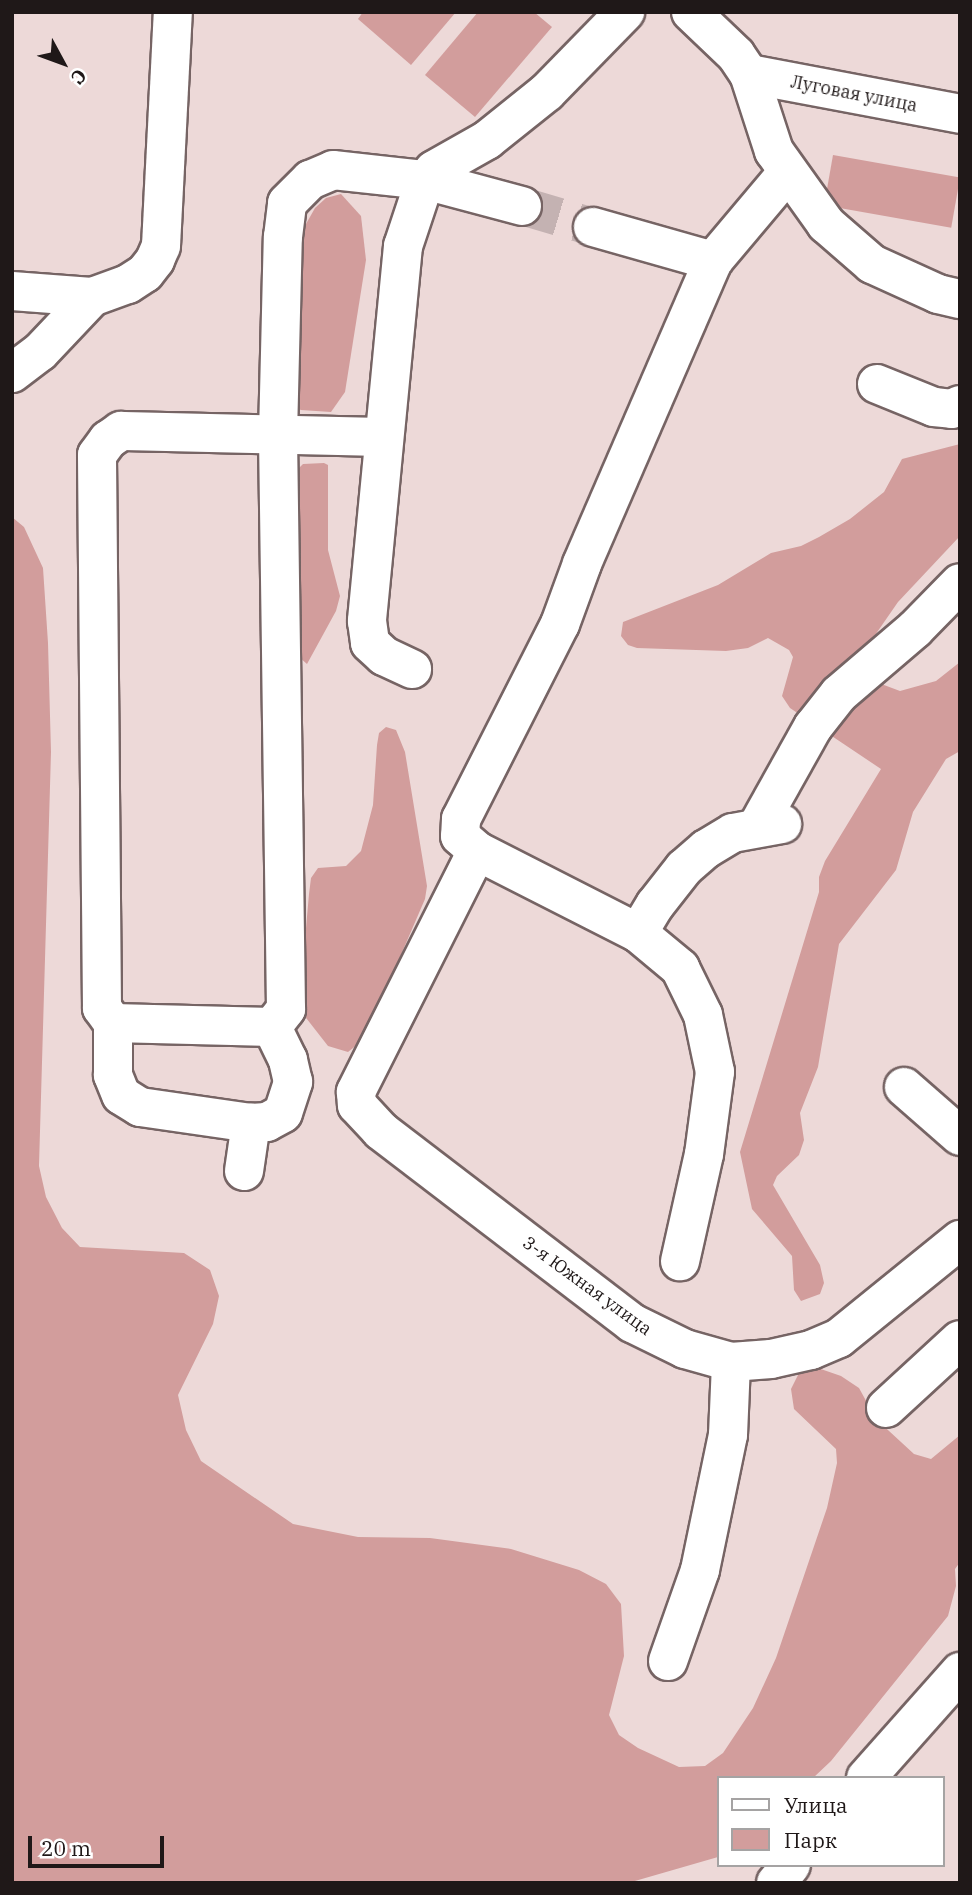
<!DOCTYPE html>
<meta charset="utf-8">
<style>
body{margin:0}
#map{position:relative;width:972px;height:1895px;overflow:hidden;background:#edd9d8;font-family:"IBM Plex Serif",serif}
div>[style]{position:absolute}
.green>*{inset:0;background:#d29d9c;transform-origin:0 0}
.minor-tunnel>*{height:38px;margin-top:-19px;transform-origin:0;background:repeating-linear-gradient(90deg,#c4b2b2 0 38px,transparent 0 57px)}
.roads{filter:drop-shadow(2px 0 #766464) drop-shadow(-2px 0 #766464) drop-shadow(0 2px #766464) drop-shadow(0 -2px #766464)}
.minor>*{height:38px;margin:-19px;padding:0 19px;transform-origin:19px;border-radius:19px;background:#fff}
span{translate:-50% -50%;white-space:nowrap;text-align:center;line-height:1.15;-webkit-text-stroke:6px #fff;paint-order:stroke}
.street-label{font-size:18px;color:#1f1818}
.frame{position:absolute;inset:0;border:14px solid #1f1818;pointer-events:none}
.legend{position:absolute;left:717px;top:1776px;width:228px;height:91px;box-sizing:border-box;background:#fff;border:2px solid #a5a3a3;margin:0;padding:9px 12px;list-style:none;font-size:21px;color:#1f1818}
.legend li{display:flex;align-items:center;gap:14px;height:35px}
.legend b{width:35px;border:2px solid #a5a3a3}
.north{position:absolute;left:28px;top:28px;width:70px;height:70px;-webkit-text-stroke:5px #fff;paint-order:stroke;rotate:131deg;font-size:19px;font-weight:700;line-height:28px;text-align:center;color:#1f1818}
.north::after{content:'';display:block;margin:auto;width:24px;height:32px;background:#1f1818;clip-path:polygon(50% 0,100% 100%,50% 72%,0 100%)}
.scale{position:absolute;left:28px;top:1836px;width:136px;height:32px;box-sizing:border-box;border:4px solid #1f1818;border-top:0;padding-left:9px;font-size:21px;line-height:24px;white-space:nowrap;color:#1f1818;-webkit-text-stroke:5px #fff;paint-order:stroke}
</style>
<div id="map">
<div class="green">
<i style="clip-path:polygon(363px 12px,456px 12px,411px 65px,358px 19px)"></i>
<i style="clip-path:polygon(478px 12px,534px 12px,552px 27px,475px 117px,425px 75px)"></i>
<i style="left:833px;top:155px;width:129px;height:51px;rotate:10deg"></i>
<i style="clip-path:polygon(341px 194px,361px 216px,366px 260px,345px 392px,331px 412px,301px 410px,296px 408px,302px 231px,315px 208px,326px 198px)"></i>
<i style="clip-path:polygon(960px 444px,960px 536px,898px 602px,871px 641px,869px 668px,884px 685px,900px 691px,936px 681px,960px 662px,960px 751px,946px 759px,913px 812px,896px 870px,839px 944px,818px 1067px,800px 1113px,804px 1140px,799px 1155px,777px 1176px,773px 1185px,820px 1265px,824px 1283px,820px 1294px,801px 1301px,794px 1290px,792px 1256px,752px 1209px,740px 1152px,819px 892px,819px 877px,825px 861px,881px 769px,790px 708px,782px 696px,793px 657px,789px 650px,768px 638px,748px 648px,726px 651px,637px 648px,628px 645px,621px 636px,623px 622px,718px 585px,771px 553px,801px 546px,819px 537px,850px 519px,884px 492px,902px 459px)"></i>
<i style="clip-path:polygon(324px 463px,328px 465px,328px 550px,340px 596px,336px 611px,307px 664px,299px 657px,299px 468px,303px 464px)"></i>
<i style="clip-path:polygon(12px 517px,24px 527px,43px 568px,48px 643px,51px 752px,39px 1166px,46px 1197px,62px 1228px,80px 1247px,184px 1253px,210px 1270px,219px 1296px,213px 1324px,178px 1395px,186px 1430px,201px 1461px,293px 1524px,358px 1537px,430px 1538px,511px 1549px,579px 1570px,606px 1584px,621px 1604px,624px 1656px,609px 1715px,619px 1735px,638px 1748px,679px 1767px,705px 1766px,723px 1753px,753px 1708px,776px 1658px,827px 1508px,837px 1463px,836px 1449px,794px 1409px,791px 1389px,800px 1371px,815px 1367px,841px 1376px,859px 1388px,876px 1419px,914px 1454px,931px 1459px,960px 1435px,960px 1562px,955px 1569px,956px 1586px,948px 1616px,831px 1761px,813px 1778px,718px 1778px,718px 1857px,628px 1883px,12px 1883px)"></i>
<i style="clip-path:polygon(386px 727px,396px 730px,405px 752px,427px 886px,425px 899px,372px 1022px,358px 1044px,348px 1052px,328px 1046px,303px 1014px,300px 996px,309px 894px,311px 878px,318px 868px,346px 866px,361px 851px,373px 805px,377px 745px,379px 733px)"></i>
</div>
<div class="minor-tunnel">
<i style="left:522px;top:206px;width:74px;rotate:16.5deg"></i>
</div>
<div class="roads">
<div class="minor">
<i style="left:691px;top:12px;width:62px;rotate:43.7deg"></i>
<i style="left:736px;top:55px;width:23px;rotate:56deg"></i>
<i style="left:749px;top:74px;width:81px;rotate:72deg"></i>
<i style="left:774px;top:151px;width:90px;rotate:54.5deg"></i>
<i style="left:826px;top:224px;width:61px;rotate:41deg"></i>
<i style="left:872px;top:264px;width:72px;rotate:24.4deg"></i>
<i style="left:938px;top:294px;width:23px;rotate:13deg"></i>
<i style="left:749px;top:74px;width:215px;rotate:10.7deg"></i>
<i style="left:787px;top:173px;width:115px;rotate:130.1deg"></i>
<i style="left:713px;top:261px;width:330px;rotate:113.4deg"></i>
<i style="left:582px;top:564px;width:64px;rotate:110.1deg"></i>
<i style="left:560px;top:624px;width:219px;rotate:116.9deg"></i>
<i style="left:461px;top:819px;width:17px;rotate:93deg"></i>
<i style="left:460px;top:836px;width:23px;rotate:41deg"></i>
<i style="left:477px;top:851px;width:270px;rotate:116.7deg"></i>
<i style="left:356px;top:1092px;width:13px;rotate:86deg"></i>
<i style="left:357px;top:1105px;width:35px;rotate:47deg"></i>
<i style="left:381px;top:1131px;width:316px;rotate:37.4deg"></i>
<i style="left:632px;top:1323px;width:59px;rotate:26.1deg"></i>
<i style="left:685px;top:1349px;width:48px;rotate:15.8deg"></i>
<i style="left:731px;top:1362px;width:40px;rotate:-4.3deg"></i>
<i style="left:771px;top:1359px;width:41px;rotate:-12.7deg"></i>
<i style="left:811px;top:1350px;width:30px;rotate:-23deg"></i>
<i style="left:839px;top:1338px;width:156px;rotate:-39deg"></i>
<i style="left:522px;top:206px;width:100px;rotate:-165deg"></i>
<i style="left:425px;top:180px;width:13px;rotate:-48deg"></i>
<i style="left:434px;top:170px;width:61px;rotate:-29.5deg"></i>
<i style="left:487px;top:140px;width:77px;rotate:-38.7deg"></i>
<i style="left:547px;top:92px;width:112px;rotate:-45.7deg"></i>
<i style="left:593px;top:227px;width:125px;rotate:15.8deg"></i>
<i style="left:12px;top:291px;width:80px;rotate:4.3deg"></i>
<i style="left:92px;top:297px;width:38px;rotate:-20deg"></i>
<i style="left:128px;top:284px;width:20px;rotate:-33deg"></i>
<i style="left:145px;top:273px;width:16px;rotate:-52deg"></i>
<i style="left:155px;top:260px;width:15px;rotate:-67deg"></i>
<i style="left:161px;top:246px;width:234px;rotate:-87.1deg"></i>
<i style="left:12px;top:373px;width:35px;rotate:-37deg"></i>
<i style="left:40px;top:352px;width:76px;rotate:-46.6deg"></i>
<i style="left:877px;top:384px;width:61px;rotate:22deg"></i>
<i style="left:934px;top:407px;width:18px;rotate:6deg"></i>
<i style="left:952px;top:409px;width:9px;rotate:-27deg"></i>
<i style="left:757px;top:827px;width:115px;rotate:-60.8deg"></i>
<i style="left:813px;top:727px;width:42px;rotate:-51.8deg"></i>
<i style="left:839px;top:694px;width:100px;rotate:-40.5deg"></i>
<i style="left:915px;top:629px;width:64px;rotate:-45.6deg"></i>
<i style="left:477px;top:851px;width:181px;rotate:27deg"></i>
<i style="left:638px;top:933px;width:55px;rotate:39.8deg"></i>
<i style="left:680px;top:968px;width:52px;rotate:63.9deg"></i>
<i style="left:703px;top:1015px;width:58px;rotate:78.1deg"></i>
<i style="left:715px;top:1072px;width:83px;rotate:97.6deg"></i>
<i style="left:704px;top:1154px;width:110px;rotate:102.6deg"></i>
<i style="left:638px;top:933px;width:33px;rotate:-59deg"></i>
<i style="left:655px;top:905px;width:47px;rotate:-51.9deg"></i>
<i style="left:684px;top:868px;width:29px;rotate:-41deg"></i>
<i style="left:706px;top:849px;width:31px;rotate:-31deg"></i>
<i style="left:733px;top:833px;width:50px;rotate:-10.4deg"></i>
<i style="left:113px;top:1023px;width:159px;rotate:1.4deg"></i>
<i style="left:272px;top:1027px;width:23px;rotate:-52deg"></i>
<i style="left:286px;top:1009px;width:574px;rotate:-90.8deg"></i>
<i style="left:278px;top:435px;width:198px;rotate:-88.6deg"></i>
<i style="left:283px;top:237px;width:34px;rotate:-83deg"></i>
<i style="left:287px;top:203px;width:33px;rotate:-45deg"></i>
<i style="left:310px;top:180px;width:25px;rotate:-23deg"></i>
<i style="left:333px;top:170px;width:93px;rotate:6.2deg"></i>
<i style="left:425px;top:180px;width:70px;rotate:108.4deg"></i>
<i style="left:403px;top:246px;width:377px;rotate:95.5deg"></i>
<i style="left:367px;top:621px;width:22px;rotate:82deg"></i>
<i style="left:370px;top:643px;width:19px;rotate:43deg"></i>
<i style="left:384px;top:656px;width:31px;rotate:25deg"></i>
<i style="left:904px;top:1087px;width:74px;rotate:41.2deg"></i>
<i style="left:251px;top:1123px;width:112px;rotate:-171.8deg"></i>
<i style="left:140px;top:1107px;width:22px;rotate:-148deg"></i>
<i style="left:121px;top:1095px;width:22px;rotate:-112deg"></i>
<i style="left:113px;top:1075px;width:52px;rotate:-90deg"></i>
<i style="left:113px;top:1023px;width:19px;rotate:-126deg"></i>
<i style="left:102px;top:1008px;width:553px;rotate:-90.52deg"></i>
<i style="left:97px;top:455px;width:19px;rotate:-54deg"></i>
<i style="left:108px;top:440px;width:16px;rotate:-35deg"></i>
<i style="left:121px;top:431px;width:263px;rotate:1.3deg"></i>
<i style="left:244px;top:1171px;width:49px;rotate:-81.7deg"></i>
<i style="left:251px;top:1123px;width:16px;rotate:-4deg"></i>
<i style="left:267px;top:1122px;width:18px;rotate:-29deg"></i>
<i style="left:283px;top:1113px;width:33px;rotate:-72deg"></i>
<i style="left:293px;top:1082px;width:23px;rotate:-103deg"></i>
<i style="left:288px;top:1060px;width:37px;rotate:-116deg"></i>
<i style="left:886px;top:1408px;width:100px;rotate:-42.6deg"></i>
<i style="left:668px;top:1661px;width:96px;rotate:-70.6deg"></i>
<i style="left:700px;top:1570px;width:138px;rotate:-78.3deg"></i>
<i style="left:728px;top:1435px;width:73px;rotate:-87.6deg"></i>
<i style="left:866px;top:1778px;width:142px;rotate:-48.4deg"></i>
<i style="left:776px;top:1883px;width:23px;rotate:-50deg"></i>
</div>
</div>
<div class="street-label">
<span style="left:854px;top:94px;rotate:11deg">Луговая улица</span>
<span style="left:587px;top:1286px;rotate:36deg">3-я Южная улица</span>
</div>
<div class="frame"></div>
<ul class="legend">
<li><b style="height:9px;background:#fff"></b>Улица</li>
<li><b style="height:19px;background:#d29d9c"></b>Парк</li>
</ul>
<div class="north">С</div>
<div class="scale">20 m</div>
</div>
